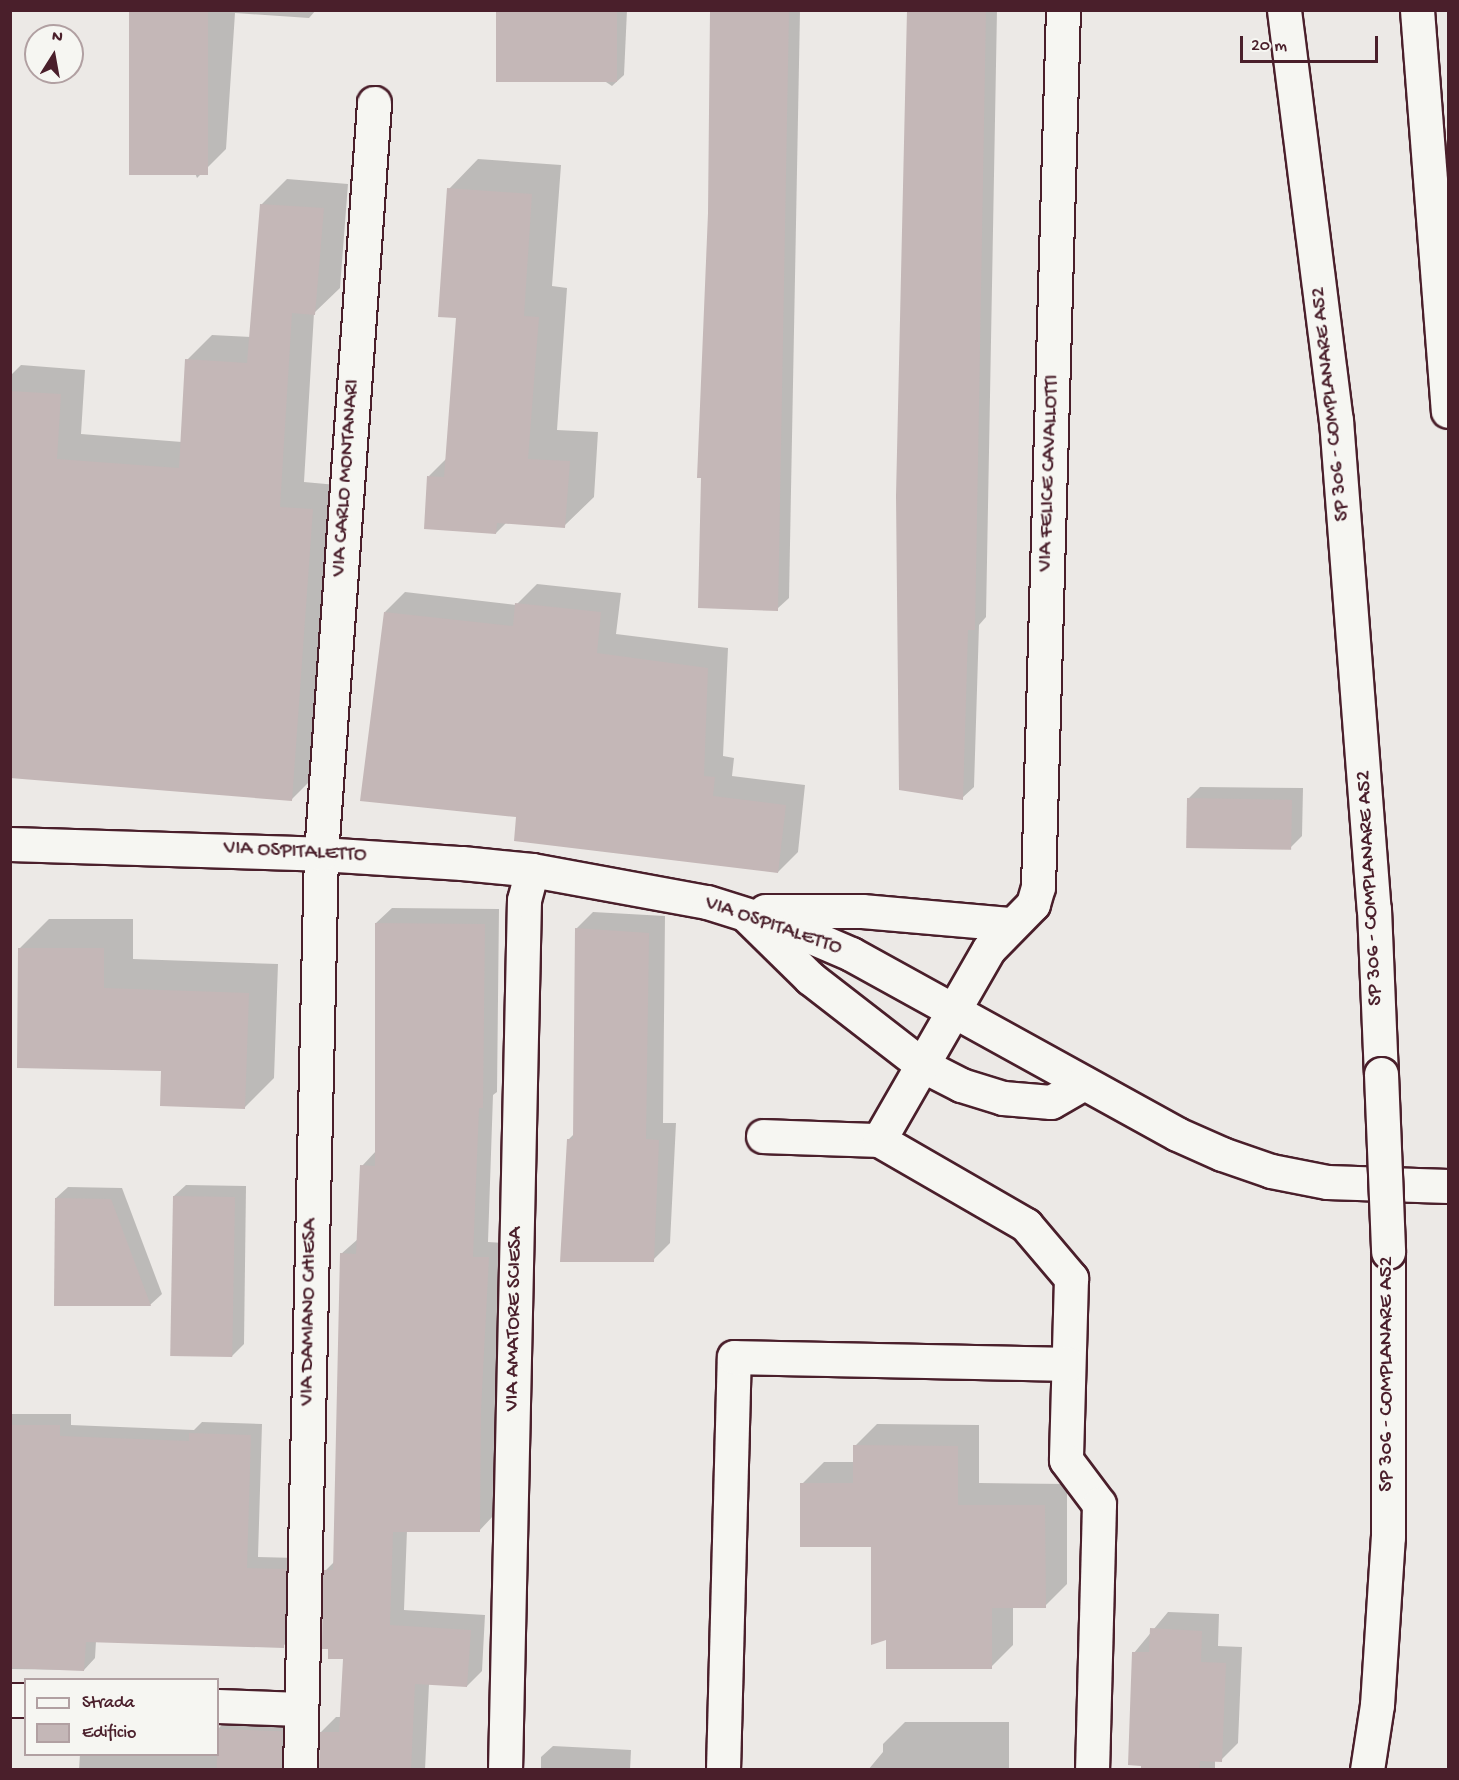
<!DOCTYPE html>
<style>
body{margin:0}
#map{position:relative;width:1459px;height:1780px;overflow:hidden;background:#ece9e6;font-family:"Gochi Hand",sans-serif}
div>[style]{position:absolute}
.shadow>*{inset:0;background:#0003}
.building>*{inset:0;background:#c4b7b7;transform-origin:0 0}
.roads{filter:drop-shadow(2px 0 #4a1f2b) drop-shadow(-2px 0 #4a1f2b) drop-shadow(0 2px #4a1f2b) drop-shadow(0 -2px #4a1f2b)}
.minor>*{height:33px;margin:-16.5px;padding:0 16.5px;transform-origin:16.5px;border-radius:16.5px;background:#f6f6f2}
.major>*{height:33px;margin:-16.5px;padding:0 16.5px;transform-origin:16.5px;border-radius:16.5px;background:#f6f6f2}
.highway>*{height:33px;margin:-16.5px;padding:0 16.5px;transform-origin:16.5px;border-radius:16.5px;background:#f6f6f2}
.bridges{filter:drop-shadow(2px 0 #4a1f2b) drop-shadow(-2px 0 #4a1f2b) drop-shadow(0 2px #4a1f2b) drop-shadow(0 -2px #4a1f2b)}
.major-bridge>*{height:33px;margin:-16.5px;padding:0 16.5px;transform-origin:16.5px;border-radius:16.5px;background:#f6f6f2}
span{translate:-50% -50%;white-space:nowrap;text-align:center;line-height:1.15;-webkit-text-stroke:5px #f6f6f2;paint-order:stroke}
.street-label{font-size:21px;color:#4a1f2b}
.frame{position:absolute;inset:0;border:12px solid #4a1f2b;pointer-events:none}
.legend{position:absolute;left:24px;top:1678px;width:195px;height:78px;box-sizing:border-box;background:#f6f6f2;border:2px solid #b1a0a2;margin:0;padding:8px 10px;list-style:none;font-size:18px;color:#4a1f2b}
.legend li{display:flex;align-items:center;gap:12px;height:30px}
.legend b{width:30px;border:2px solid #b1a0a2}
.north{position:absolute;left:24px;top:24px;width:60px;height:60px;box-sizing:border-box;background:#f6f6f2;border:2px solid #b1a0a2;border-radius:50%;rotate:11deg;font-size:16px;font-weight:700;line-height:24px;text-align:center;color:#4a1f2b}
.north::after{content:'';display:block;margin:auto;width:21px;height:27px;background:#4a1f2b;clip-path:polygon(50% 0,100% 100%,50% 72%,0 100%)}
.scale{position:absolute;left:1240px;top:36px;width:138px;height:27px;box-sizing:border-box;border:3px solid #4a1f2b;border-top:0;padding-left:8px;font-size:18px;line-height:21px;white-space:nowrap;color:#4a1f2b;-webkit-text-stroke:4px #f6f6f2;paint-order:stroke}
</style>
<div id="map">
<div class="shadow">
<i style="clip-path:polygon(130px 10px,316px 10px,309px 18px,235px 13px,226px 149px,197px 178px)"></i>
<i style="clip-path:polygon(497px 10px,627px 10px,624px 75px,612px 86px)"></i>
<i style="clip-path:polygon(712px 10px,800px 10px,789px 598px,777px 609px)"></i>
<i style="clip-path:polygon(909px 10px,997px 10px,986px 617px,979px 625px,974px 787px,962px 798px)"></i>
<i style="clip-path:polygon(478px 159px,561px 165px,552px 286px,567px 288px,557px 430px,598px 432px,594px 497px,564px 526px,506px 523px,496px 533px,429px 476px,447px 458px,458px 317px,449px 189px)"></i>
<i style="clip-path:polygon(287px 179px,348px 184px,340px 288px,314px 313px,304px 482px,337px 485px,317px 774px,292px 799px,10px 718px,10px 376px,21px 365px,85px 370px,81px 434px,182px 442px,187px 360px,212px 335px,251px 337px,262px 204px)"></i>
<i style="clip-path:polygon(537px 584px,621px 593px,616px 634px,728px 648px,723px 756px,734px 758px,732px 776px,805px 785px,798px 852px,778px 872px,518px 816px,385px 612px,405px 592px,516px 605px)"></i>
<i style="clip-path:polygon(1200px 787px,1303px 788px,1302px 836px,1290px 848px,1189px 798px)"></i>
<i style="clip-path:polygon(392px 908px,499px 909px,497px 1092px,493px 1095px,488px 1242px,504px 1243px,495px 1394px,494px 1515px,479px 1531px,407px 1530px,404px 1610px,485px 1615px,482px 1671px,467px 1686px,429px 1684px,425px 1770px,320px 1770px,321px 1732px,336px 1717px,341px 1717px,344px 1658px,325px 1571px,335px 1561px,341px 1254px,358px 1239px,362px 1166px,376px 1151px,376px 923px)"></i>
<i style="clip-path:polygon(593px 912px,665px 916px,663px 1123px,676px 1123px,670px 1243px,653px 1260px,569px 1139px,574px 1134px,576px 929px)"></i>
<i style="clip-path:polygon(49px 919px,133px 919px,133px 959px,278px 964px,274px 1078px,245px 1107px,19px 949px)"></i>
<i style="clip-path:polygon(186px 1185px,246px 1186px,244px 1344px,232px 1356px,174px 1196px)"></i>
<i style="clip-path:polygon(68px 1187px,122px 1188px,162px 1294px,150px 1305px,56px 1198px)"></i>
<i style="clip-path:polygon(10px 1414px,71px 1414px,71px 1425px,194px 1430px,202px 1422px,262px 1424px,258px 1557px,297px 1558px,295px 1635px,283px 1646px,96px 1641px,95px 1658px,84px 1670px,10px 1669px)"></i>
<i style="clip-path:polygon(877px 1424px,979px 1425px,979px 1483px,1067px 1484px,1067px 1584px,1045px 1606px,1013px 1606px,1013px 1645px,991px 1667px,888px 1638px,872px 1545px,802px 1484px,824px 1462px,855px 1462px,855px 1446px)"></i>
<i style="clip-path:polygon(1168px 1612px,1219px 1614px,1218px 1646px,1242px 1647px,1238px 1743px,1221px 1760px,1215px 1760px,1215px 1770px,1142px 1770px,1134px 1653px)"></i>
<i style="clip-path:polygon(232px 1714px,297px 1716px,308px 1770px,79px 1770px,80px 1754px,218px 1754px,218px 1729px)"></i>
<i style="clip-path:polygon(905px 1722px,1009px 1722px,1009px 1770px,868px 1770px,883px 1752px,883px 1744px)"></i>
<i style="clip-path:polygon(553px 1746px,631px 1750px,630px 1770px,541px 1770px,541px 1757px)"></i>
</div>
<div class="building">
<i style="left:129px;top:10px;width:79px;height:165px"></i>
<i style="left:496px;top:10px;width:121px;height:72px"></i>
<i style="clip-path:polygon(710px 10px,789px 10px,778px 611px,698px 608px,701px 478px,697px 478px,708px 213px)"></i>
<i style="clip-path:polygon(907px 10px,986px 10px,975px 630px,968px 630px,963px 800px,899px 790px,896px 496px)"></i>
<i style="clip-path:polygon(447px 188px,532px 194px,524px 316px,539px 317px,528px 459px,570px 461px,565px 528px,497px 523px,496px 534px,424px 529px,427px 476px,444px 477px,456px 318px,438px 317px)"></i>
<i style="clip-path:polygon(260px 204px,324px 208px,315px 315px,292px 313px,280px 507px,313px 509px,292px 801px,10px 778px,10px 391px,61px 394px,57px 459px,179px 468px,185px 359px,247px 363px)"></i>
<i style="clip-path:polygon(515px 603px,601px 612px,597px 653px,708px 668px,704px 776px,715px 777px,713px 796px,786px 805px,778px 873px,514px 841px,516px 817px,360px 801px,384px 612px,513px 626px)"></i>
<i style="left:1187px;top:798px;width:105px;height:50px;rotate:1deg"></i>
<i style="clip-path:polygon(375px 923px,485px 924px,483px 1108px,479px 1108px,473px 1257px,489px 1257px,481px 1410px,480px 1532px,393px 1532px,390px 1625px,471px 1630px,467px 1687px,415px 1684px,411px 1770px,319px 1770px,320px 1732px,339px 1732px,343px 1659px,328px 1659px,328px 1649px,322px 1649px,323px 1570px,333px 1570px,340px 1253px,356px 1254px,360px 1165px,375px 1166px)"></i>
<i style="clip-path:polygon(575px 928px,649px 933px,646px 1139px,659px 1140px,654px 1262px,560px 1262px,567px 1139px,573px 1139px)"></i>
<i style="clip-path:polygon(18px 948px,104px 948px,104px 988px,249px 993px,245px 1109px,160px 1106px,161px 1071px,17px 1068px)"></i>
<i style="left:173px;top:1196px;width:62px;height:160px;rotate:1deg"></i>
<i style="clip-path:polygon(55px 1198px,111px 1199px,151px 1306px,54px 1306px)"></i>
<i style="clip-path:polygon(10px 1425px,60px 1425px,60px 1436px,189px 1441px,189px 1433px,251px 1435px,247px 1568px,286px 1569px,284px 1648px,86px 1642px,84px 1671px,10px 1668px)"></i>
<i style="clip-path:polygon(853px 1445px,958px 1446px,958px 1505px,1045px 1505px,1046px 1608px,992px 1608px,992px 1669px,886px 1669px,886px 1640px,871px 1645px,871px 1547px,800px 1547px,800px 1483px,853px 1483px)"></i>
<i style="clip-path:polygon(1150px 1628px,1202px 1631px,1201px 1662px,1226px 1663px,1222px 1762px,1200px 1761px,1199px 1770px,1141px 1770px,1141px 1766px,1128px 1765px,1132px 1652px,1149px 1652px)"></i>
<i style="left:218px;top:1729px;width:64px;height:41px;rotate:2deg"></i>
</div>
<div class="roads">
<div class="minor">
<i style="left:10px;top:844px;width:311px;rotate:1.8deg"></i>
<i style="left:321px;top:854px;width:141px;rotate:3.7deg"></i>
<i style="left:462px;top:863px;width:70px;rotate:5.7deg"></i>
<i style="left:532px;top:870px;width:178px;rotate:10.4deg"></i>
<i style="left:707px;top:902px;width:90px;rotate:17.4deg"></i>
<i style="left:793px;top:929px;width:63px;rotate:23.3deg"></i>
<i style="left:851px;top:954px;width:372px;rotate:28.9deg"></i>
<i style="left:1177px;top:1134px;width:49px;rotate:24deg"></i>
<i style="left:1222px;top:1154px;width:52px;rotate:19.1deg"></i>
<i style="left:1271px;top:1171px;width:57px;rotate:11.1deg"></i>
<i style="left:1327px;top:1182px;width:121px;rotate:1.9deg"></i>
<i style="left:765px;top:911px;width:97px"></i>
<i style="left:862px;top:911px;width:150px;rotate:5deg"></i>
<i style="left:748px;top:917px;width:87px;rotate:44.5deg"></i>
<i style="left:810px;top:978px;width:142px;rotate:37.8deg"></i>
<i style="left:922px;top:1065px;width:44px;rotate:27.1deg"></i>
<i style="left:961px;top:1085px;width:44px;rotate:17.2deg"></i>
<i style="left:1003px;top:1098px;width:48px;rotate:4.8deg"></i>
<i style="left:1051px;top:1102px;width:38px;rotate:-30deg"></i>
<i style="left:763px;top:1136px;width:116px;rotate:2deg"></i>
<i style="left:879px;top:1140px;width:220px;rotate:-60.1deg"></i>
<i style="left:989px;top:949px;width:63px;rotate:-45.6deg"></i>
<i style="left:1033px;top:904px;width:18px;rotate:-74deg"></i>
<i style="left:1038px;top:887px;width:877px;rotate:-88.37deg"></i>
<i style="left:879px;top:1140px;width:170px;rotate:30deg"></i>
<i style="left:1026px;top:1225px;width:70px;rotate:49.7deg"></i>
<i style="left:1071px;top:1278px;width:182px;rotate:91.6deg"></i>
<i style="left:1066px;top:1460px;width:55px;rotate:53.1deg"></i>
<i style="left:1099px;top:1504px;width:266px;rotate:91.5deg"></i>
<i style="left:10px;top:1700px;width:16px"></i>
<i style="left:218px;top:1706px;width:83px;rotate:2.1deg"></i>
<i style="left:300px;top:1770px;width:916px;rotate:-88.69deg"></i>
<i style="left:321px;top:854px;width:753px;rotate:-85.96deg"></i>
<i style="left:505px;top:1770px;width:870px;rotate:-88.75deg"></i>
<i style="left:524px;top:900px;width:31px;rotate:-75deg"></i>
<i style="left:723px;top:1770px;width:413px;rotate:-88.5deg"></i>
<i style="left:734px;top:1357px;width:334px;rotate:1.2deg"></i>
</div>
<div class="major">
<i style="left:1284px;top:10px;width:413px;rotate:82.8deg"></i>
<i style="left:1336px;top:420px;width:490px;rotate:85.6deg"></i>
<i style="left:1374px;top:909px;width:165px;rotate:87.6deg"></i>
<i style="left:1367px;top:1770px;width:66px;rotate:-81.3deg"></i>
<i style="left:1377px;top:1705px;width:168px;rotate:-86.3deg"></i>
<i style="left:1388px;top:1537px;width:285px;rotate:-90deg"></i>
</div>
<div class="highway">
<i style="left:1417px;top:10px;width:402px;rotate:85.6deg"></i>
</div>
</div>
<div class="bridges">
<div class="major-bridge">
<i style="left:1381px;top:1074px;width:178px;rotate:87.7deg"></i>
</div>
</div>
<div class="street-label">
<span style="left:1332px;top:404px;rotate:-96deg">SP 306 - COMPLANARE A52</span>
<span style="left:1050px;top:473px;rotate:-88deg">VIA FELICE CAVALLOTTI</span>
<span style="left:347px;top:478px;rotate:-86deg">VIA CARLO MONTANARI</span>
<span style="left:295px;top:853px;rotate:3deg">VIA OSPITALETTO</span>
<span style="left:1371px;top:888px;rotate:-93deg">SP 306 - COMPLANARE A52</span>
<span style="left:773px;top:927px;rotate:19deg">VIA OSPITALETTO</span>
<span style="left:310px;top:1312px;rotate:-89deg">VIA DAMIANO CHIESA</span>
<span style="left:515px;top:1319px;rotate:-89deg">VIA AMATORE SCIESA</span>
<span style="left:1388px;top:1374px;rotate:-90deg">SP 306 - COMPLANARE A52</span>
</div>
<div class="frame"></div>
<ul class="legend">
<li><b style="height:8px;background:#f6f6f2"></b>Strada</li>
<li><b style="height:16px;background:#c4b7b7"></b>Edificio</li>
</ul>
<div class="north">N</div>
<div class="scale">20 m</div>
</div>
